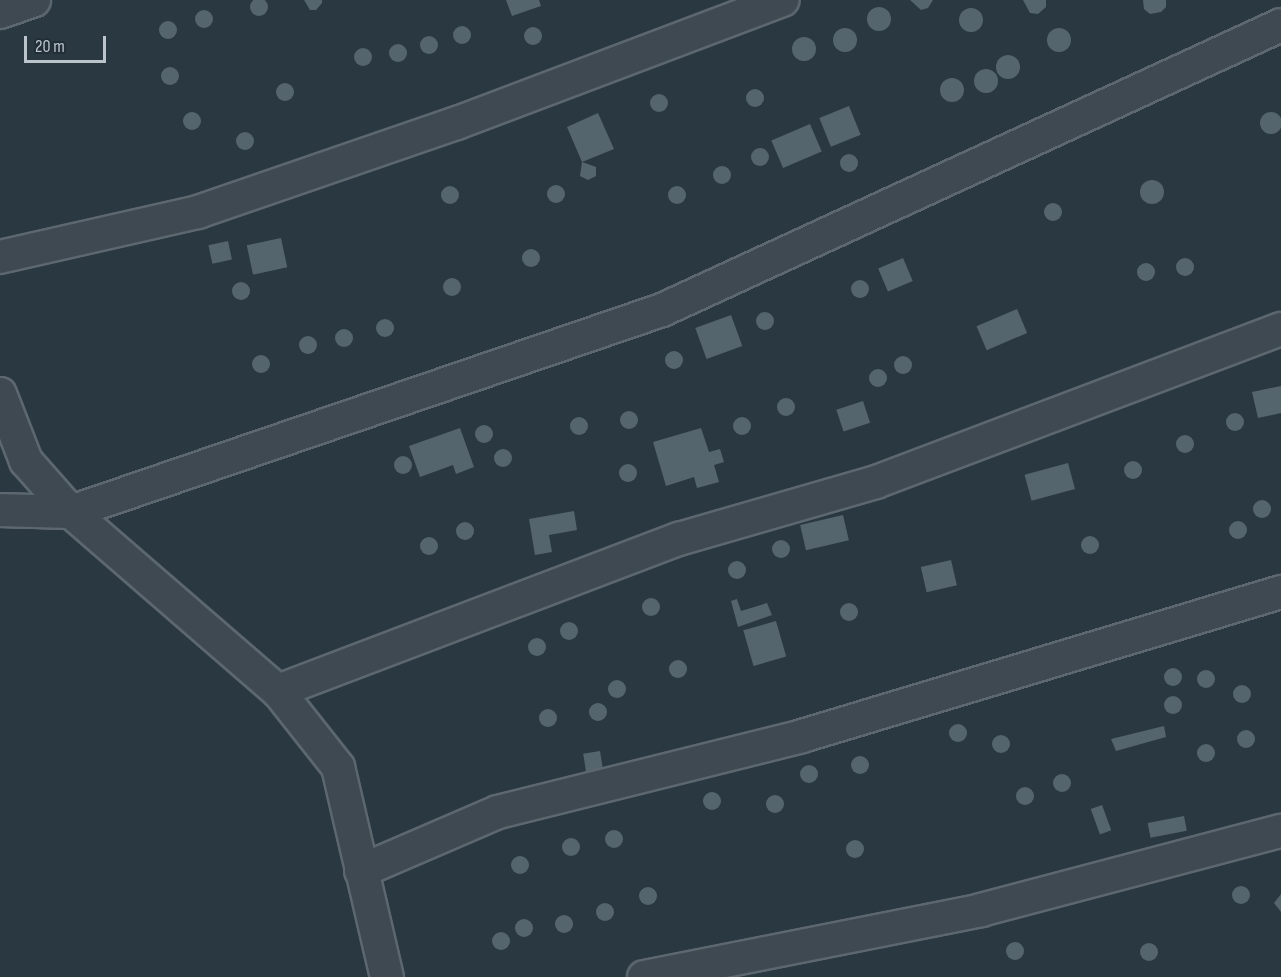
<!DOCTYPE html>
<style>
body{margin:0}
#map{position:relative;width:1281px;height:977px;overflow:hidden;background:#2a3841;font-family:"Sofia Sans Condensed",sans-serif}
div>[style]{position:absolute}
.building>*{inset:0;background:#55656e;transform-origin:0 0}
.round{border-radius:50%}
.roads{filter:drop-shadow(2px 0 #5c676f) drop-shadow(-2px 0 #5c676f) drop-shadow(0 2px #5c676f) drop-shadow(0 -2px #5c676f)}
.minor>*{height:32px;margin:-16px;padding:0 16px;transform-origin:16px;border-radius:16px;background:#3e4951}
span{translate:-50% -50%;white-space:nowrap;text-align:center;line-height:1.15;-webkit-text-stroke:5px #222e37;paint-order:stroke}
.scale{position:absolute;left:24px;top:36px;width:82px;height:27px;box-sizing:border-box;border:3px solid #bbc4cb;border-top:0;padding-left:8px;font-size:18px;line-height:21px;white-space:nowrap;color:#bbc4cb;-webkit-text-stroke:4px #222e37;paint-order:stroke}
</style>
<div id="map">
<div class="building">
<i class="round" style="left:250px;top:-2px;width:18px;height:18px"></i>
<i style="clip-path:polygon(304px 0,322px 0,322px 3px,316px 10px,310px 10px)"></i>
<i style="clip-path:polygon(506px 0,539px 0,541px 6px,512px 16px)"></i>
<i style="clip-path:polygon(910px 0,933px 0,928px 8px,921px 10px)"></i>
<i style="clip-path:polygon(1023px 0,1046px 0,1046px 7px,1038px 14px,1030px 13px)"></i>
<i style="clip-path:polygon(1143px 0,1166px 0,1166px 7px,1161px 12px,1150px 14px,1144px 9px)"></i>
<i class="round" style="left:867px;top:7px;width:24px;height:24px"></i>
<i class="round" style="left:959px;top:8px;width:24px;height:24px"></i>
<i class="round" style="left:195px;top:10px;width:18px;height:18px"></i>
<i class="round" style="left:159px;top:21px;width:18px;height:18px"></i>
<i class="round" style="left:453px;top:26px;width:18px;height:18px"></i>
<i class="round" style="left:524px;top:27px;width:18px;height:18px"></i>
<i class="round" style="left:1047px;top:28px;width:24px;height:24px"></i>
<i class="round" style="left:833px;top:28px;width:24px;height:24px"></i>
<i class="round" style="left:420px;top:36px;width:18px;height:18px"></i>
<i class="round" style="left:792px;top:37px;width:24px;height:24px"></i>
<i class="round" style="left:389px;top:44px;width:18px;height:18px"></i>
<i class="round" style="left:354px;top:48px;width:18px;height:18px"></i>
<i class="round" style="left:996px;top:55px;width:24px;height:24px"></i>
<i class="round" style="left:161px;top:67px;width:18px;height:18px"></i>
<i class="round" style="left:974px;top:69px;width:24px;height:24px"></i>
<i class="round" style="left:940px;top:78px;width:24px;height:24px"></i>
<i class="round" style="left:276px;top:83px;width:18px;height:18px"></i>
<i class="round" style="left:746px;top:89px;width:18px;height:18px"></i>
<i class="round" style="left:650px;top:94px;width:18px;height:18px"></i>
<i style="left:849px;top:106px;width:31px;height:32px;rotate:68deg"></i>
<i class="round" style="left:1260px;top:112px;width:22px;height:22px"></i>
<i class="round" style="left:183px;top:112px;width:18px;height:18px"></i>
<i style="clip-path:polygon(598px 113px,614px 149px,582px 162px,596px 167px,596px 176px,588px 180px,580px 176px,582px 162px,567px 127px)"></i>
<i style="left:810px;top:124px;width:30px;height:42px;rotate:67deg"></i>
<i class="round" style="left:236px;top:132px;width:18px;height:18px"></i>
<i class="round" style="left:751px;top:148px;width:18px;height:18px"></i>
<i class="round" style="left:840px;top:154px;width:18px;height:18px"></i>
<i class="round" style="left:713px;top:166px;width:18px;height:18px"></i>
<i class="round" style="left:1140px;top:180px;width:24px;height:24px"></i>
<i class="round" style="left:547px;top:185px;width:18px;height:18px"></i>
<i class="round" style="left:668px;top:186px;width:18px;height:18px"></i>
<i class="round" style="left:441px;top:186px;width:18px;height:18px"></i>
<i class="round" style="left:1044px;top:203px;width:18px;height:18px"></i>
<i style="left:281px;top:238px;width:30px;height:35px;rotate:78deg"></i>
<i style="left:228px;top:241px;width:19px;height:20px;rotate:78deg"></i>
<i class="round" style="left:522px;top:249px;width:18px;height:18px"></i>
<i class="round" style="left:1176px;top:258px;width:18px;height:18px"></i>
<i style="left:903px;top:258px;width:25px;height:27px;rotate:67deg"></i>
<i class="round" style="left:1137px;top:263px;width:18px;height:18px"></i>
<i class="round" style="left:443px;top:278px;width:18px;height:18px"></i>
<i class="round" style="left:851px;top:280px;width:18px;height:18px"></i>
<i class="round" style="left:232px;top:282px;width:18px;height:18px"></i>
<i style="left:1017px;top:309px;width:26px;height:44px;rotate:67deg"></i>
<i class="round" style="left:756px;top:312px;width:18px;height:18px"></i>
<i style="left:731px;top:315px;width:33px;height:38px;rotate:70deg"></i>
<i class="round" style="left:376px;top:319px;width:18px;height:18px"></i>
<i class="round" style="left:335px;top:329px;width:18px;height:18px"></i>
<i class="round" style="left:299px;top:336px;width:18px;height:18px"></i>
<i class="round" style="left:665px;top:351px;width:18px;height:18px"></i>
<i class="round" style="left:252px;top:355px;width:18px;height:18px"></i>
<i class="round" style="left:894px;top:356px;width:18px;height:18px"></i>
<i class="round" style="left:869px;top:369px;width:18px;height:18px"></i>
<i style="clip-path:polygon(1281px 386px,1281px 413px,1258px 418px,1252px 392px)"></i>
<i class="round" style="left:777px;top:398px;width:18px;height:18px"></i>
<i style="left:863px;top:401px;width:23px;height:28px;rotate:72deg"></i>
<i class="round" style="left:620px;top:411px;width:18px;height:18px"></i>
<i class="round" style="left:1226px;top:413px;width:18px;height:18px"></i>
<i class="round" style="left:570px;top:417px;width:18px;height:18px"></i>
<i class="round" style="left:733px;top:417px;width:18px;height:18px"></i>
<i class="round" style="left:475px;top:425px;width:18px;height:18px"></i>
<i style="clip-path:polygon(460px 428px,474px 467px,456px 474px,453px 465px,420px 477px,409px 446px)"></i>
<i style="clip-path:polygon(701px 428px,709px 452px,720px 449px,724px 462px,714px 465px,719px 482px,697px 488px,694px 477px,666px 486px,653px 442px)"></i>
<i class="round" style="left:1176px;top:435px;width:18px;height:18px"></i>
<i class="round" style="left:494px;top:449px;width:18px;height:18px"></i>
<i class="round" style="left:394px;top:456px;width:18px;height:18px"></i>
<i class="round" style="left:1124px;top:461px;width:18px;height:18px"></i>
<i style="left:1068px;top:463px;width:27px;height:45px;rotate:75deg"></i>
<i class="round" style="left:619px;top:464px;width:18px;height:18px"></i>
<i class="round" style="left:1253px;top:500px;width:18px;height:18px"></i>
<i style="clip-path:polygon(574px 511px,577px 530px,549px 535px,552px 552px,535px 555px,529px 519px)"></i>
<i style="left:843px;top:515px;width:26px;height:44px;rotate:77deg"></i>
<i class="round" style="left:1229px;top:521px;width:18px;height:18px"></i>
<i class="round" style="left:456px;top:522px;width:18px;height:18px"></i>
<i class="round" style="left:1081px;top:536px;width:18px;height:18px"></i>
<i class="round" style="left:420px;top:537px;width:18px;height:18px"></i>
<i class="round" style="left:772px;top:540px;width:18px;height:18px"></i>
<i style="left:951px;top:560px;width:26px;height:31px;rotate:77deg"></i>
<i class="round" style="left:728px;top:561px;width:18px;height:18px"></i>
<i class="round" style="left:642px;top:598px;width:18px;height:18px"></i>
<i style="clip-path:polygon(737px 599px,741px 611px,767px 603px,772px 615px,738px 627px,731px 601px)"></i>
<i class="round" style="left:840px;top:603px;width:18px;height:18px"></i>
<i style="left:776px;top:621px;width:37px;height:34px;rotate:74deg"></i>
<i class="round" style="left:560px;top:622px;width:18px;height:18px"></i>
<i class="round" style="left:528px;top:638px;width:18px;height:18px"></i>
<i class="round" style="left:669px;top:660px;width:18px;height:18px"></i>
<i class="round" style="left:1164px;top:668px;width:18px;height:18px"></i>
<i class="round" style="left:1197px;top:670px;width:18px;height:18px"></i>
<i class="round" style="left:608px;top:680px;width:18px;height:18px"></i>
<i class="round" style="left:1233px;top:685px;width:18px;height:18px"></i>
<i class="round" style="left:1164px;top:696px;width:18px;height:18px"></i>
<i class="round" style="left:589px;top:703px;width:18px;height:18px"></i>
<i class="round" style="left:539px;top:709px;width:18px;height:18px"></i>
<i class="round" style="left:949px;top:724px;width:18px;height:18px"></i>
<i style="clip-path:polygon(1164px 726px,1166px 737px,1116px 751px,1111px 739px)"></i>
<i class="round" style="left:1237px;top:730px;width:18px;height:18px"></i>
<i class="round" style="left:992px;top:735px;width:18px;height:18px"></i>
<i class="round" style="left:1197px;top:744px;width:18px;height:18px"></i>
<i style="left:600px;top:751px;width:18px;height:17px;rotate:81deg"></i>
<i class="round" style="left:851px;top:756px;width:18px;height:18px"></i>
<i class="round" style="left:800px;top:765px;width:18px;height:18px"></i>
<i class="round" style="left:1053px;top:774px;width:18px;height:18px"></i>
<i class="round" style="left:1016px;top:787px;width:18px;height:18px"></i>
<i class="round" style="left:703px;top:792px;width:18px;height:18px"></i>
<i class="round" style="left:766px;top:795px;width:18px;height:18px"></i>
<i style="left:1102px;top:805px;width:27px;height:12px;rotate:70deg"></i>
<i style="left:1184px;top:816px;width:15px;height:37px;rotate:79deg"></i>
<i class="round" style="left:605px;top:830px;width:18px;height:18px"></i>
<i class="round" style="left:562px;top:838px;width:18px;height:18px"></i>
<i class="round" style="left:846px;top:840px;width:18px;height:18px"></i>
<i class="round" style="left:511px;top:856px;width:18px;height:18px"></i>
<i class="round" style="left:1232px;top:886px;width:18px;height:18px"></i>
<i class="round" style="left:639px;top:887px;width:18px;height:18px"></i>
<i style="clip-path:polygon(1281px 894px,1281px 912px,1274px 903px)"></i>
<i class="round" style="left:596px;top:903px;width:18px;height:18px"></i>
<i class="round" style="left:555px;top:915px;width:18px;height:18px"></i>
<i class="round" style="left:515px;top:919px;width:18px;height:18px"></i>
<i class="round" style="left:492px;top:932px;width:18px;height:18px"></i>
<i class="round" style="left:1006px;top:942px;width:18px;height:18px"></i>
<i class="round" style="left:1140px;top:943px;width:18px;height:18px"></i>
</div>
<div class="roads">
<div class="minor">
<i style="left:0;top:12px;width:36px;rotate:-19deg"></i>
<i style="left:0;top:257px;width:203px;rotate:-12.8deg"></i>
<i style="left:198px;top:212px;width:274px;rotate:-19deg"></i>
<i style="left:457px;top:123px;width:348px;rotate:-20.7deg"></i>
<i style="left:0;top:394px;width:72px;rotate:68.8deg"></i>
<i style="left:26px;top:461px;width:68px;rotate:48.6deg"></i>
<i style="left:71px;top:512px;width:274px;rotate:40.9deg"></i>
<i style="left:278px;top:691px;width:97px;rotate:51.7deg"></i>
<i style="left:338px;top:767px;width:216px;rotate:76.9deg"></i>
<i style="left:0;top:510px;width:71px;rotate:1.6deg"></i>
<i style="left:71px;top:512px;width:625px;rotate:-18.87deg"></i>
<i style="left:662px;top:310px;width:681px;rotate:-24.72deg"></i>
<i style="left:278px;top:691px;width:429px;rotate:-20.8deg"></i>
<i style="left:679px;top:539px;width:205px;rotate:-16.1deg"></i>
<i style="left:876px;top:482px;width:433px;rotate:-20.7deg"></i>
<i style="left:361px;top:871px;width:149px;rotate:-23.3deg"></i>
<i style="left:498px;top:812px;width:313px;rotate:-14deg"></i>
<i style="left:802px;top:736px;width:500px;rotate:-16.73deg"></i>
<i style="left:644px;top:977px;width:344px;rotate:-11.2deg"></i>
<i style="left:981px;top:910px;width:310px;rotate:-14.8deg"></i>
</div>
</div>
<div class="scale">20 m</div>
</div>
